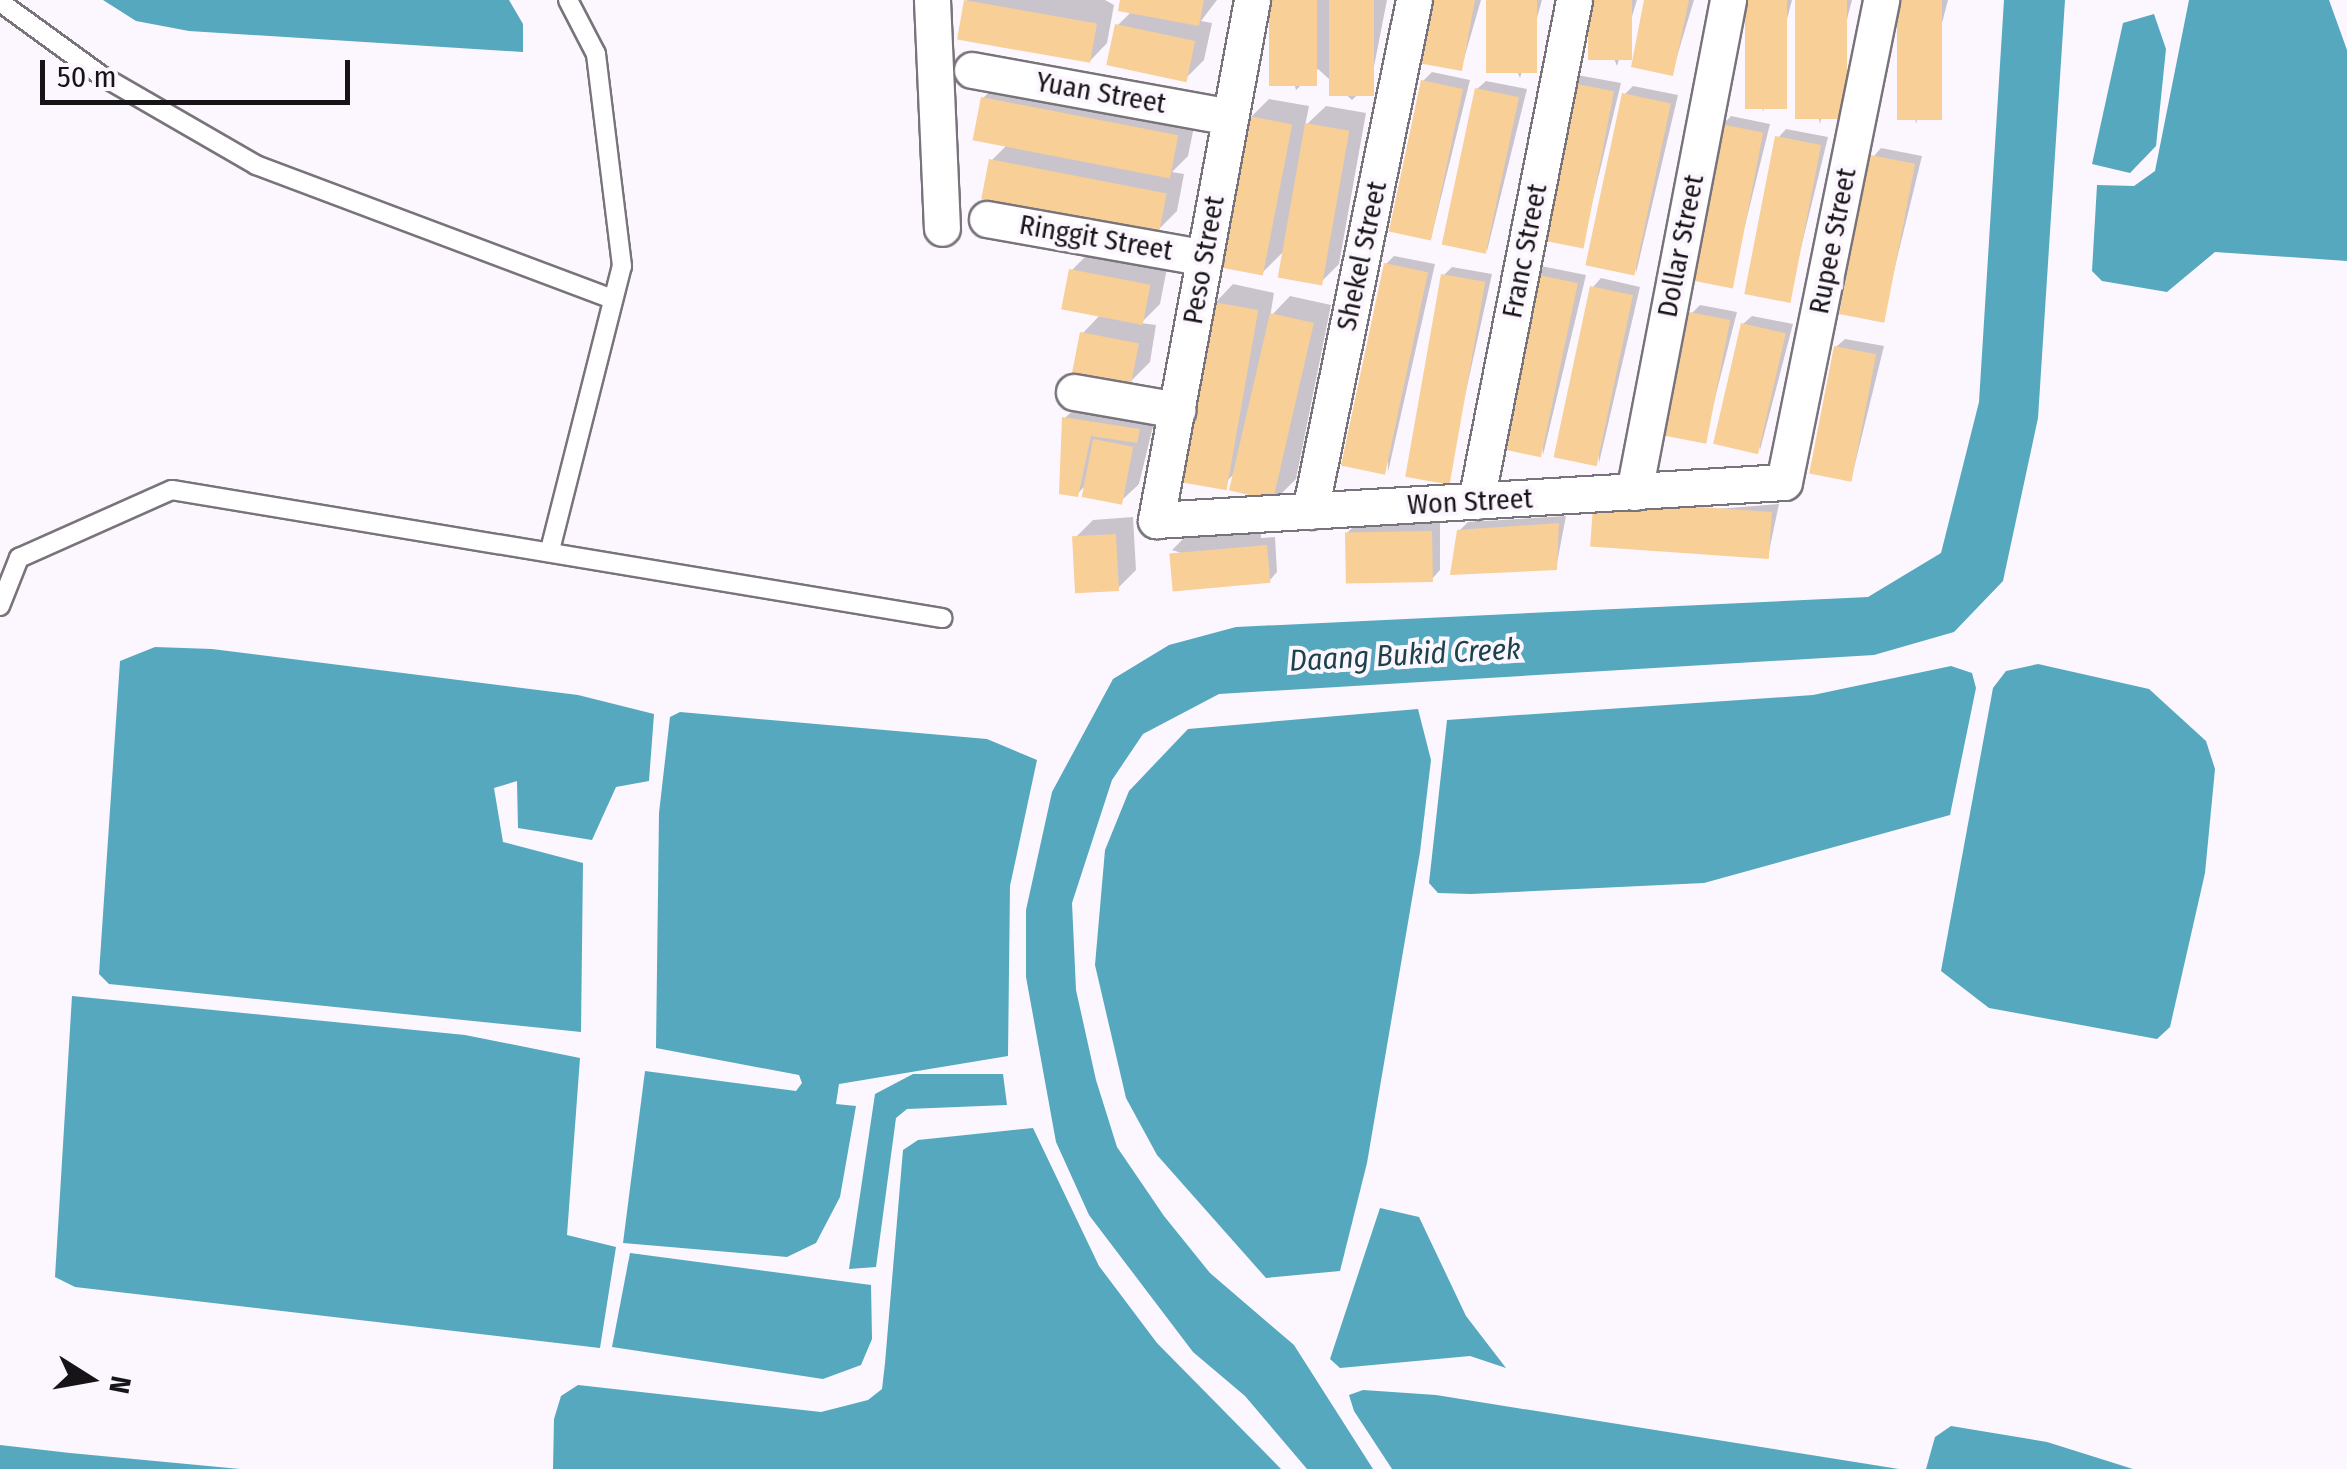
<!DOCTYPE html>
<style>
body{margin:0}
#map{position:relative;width:2347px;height:1469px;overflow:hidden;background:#fcf6ff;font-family:"Fira Sans Condensed",sans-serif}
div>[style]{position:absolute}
.water>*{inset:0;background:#55a8be}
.shadow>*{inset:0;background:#0003}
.building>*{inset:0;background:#f8cf96;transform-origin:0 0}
.roads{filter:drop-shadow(2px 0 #79737b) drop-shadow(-2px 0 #79737b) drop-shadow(0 2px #79737b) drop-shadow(0 -2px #79737b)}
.lane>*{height:18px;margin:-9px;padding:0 9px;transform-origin:9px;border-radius:9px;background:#fff}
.street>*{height:35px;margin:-17.5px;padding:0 17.5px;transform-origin:17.5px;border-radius:17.5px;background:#fff}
span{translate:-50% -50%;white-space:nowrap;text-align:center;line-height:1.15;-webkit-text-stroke:8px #fcf6ff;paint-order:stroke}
.street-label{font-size:28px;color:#161417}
.water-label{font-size:30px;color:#1c424c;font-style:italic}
.north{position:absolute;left:40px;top:1329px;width:100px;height:100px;-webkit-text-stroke:8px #fcf6ff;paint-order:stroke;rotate:101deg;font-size:28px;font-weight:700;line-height:40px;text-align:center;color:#161417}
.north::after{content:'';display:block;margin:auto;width:35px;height:45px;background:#161417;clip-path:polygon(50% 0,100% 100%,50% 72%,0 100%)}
.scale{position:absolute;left:40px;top:60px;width:310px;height:45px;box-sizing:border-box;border:5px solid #161417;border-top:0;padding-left:12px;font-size:30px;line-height:35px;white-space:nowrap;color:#161417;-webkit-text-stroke:8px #fcf6ff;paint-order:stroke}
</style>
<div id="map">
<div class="water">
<i style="clip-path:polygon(103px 0,509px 0,523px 24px,523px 52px,189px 31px,136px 21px)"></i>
<i style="clip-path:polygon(2004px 0,2065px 0,2038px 418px,2003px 581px,1954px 632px,1874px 655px,1219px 694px,1143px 734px,1112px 780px,1072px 903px,1076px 990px,1096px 1080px,1117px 1147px,1164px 1216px,1210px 1273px,1294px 1345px,1373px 1469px,1307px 1469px,1245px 1396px,1193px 1352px,1089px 1215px,1056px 1142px,1026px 977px,1026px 910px,1052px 792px,1113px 679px,1169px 645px,1236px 627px,1868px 597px,1941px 553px,1979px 402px)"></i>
<i style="clip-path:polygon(2189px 0,2329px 0,2347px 50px,2347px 261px,2215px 252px,2167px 292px,2102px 281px,2092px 271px,2097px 185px,2134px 186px,2155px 171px)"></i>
<i style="clip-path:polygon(2154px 14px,2166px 49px,2156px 146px,2130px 173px,2092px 164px,2123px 23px)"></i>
<i style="clip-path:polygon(212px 649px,578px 695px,654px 714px,649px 781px,616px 787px,592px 840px,518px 828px,517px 781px,494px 788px,503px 842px,583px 863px,581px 1032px,109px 984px,99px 974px,120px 661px,155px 647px)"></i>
<i style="clip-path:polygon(2038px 664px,2149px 689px,2206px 741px,2215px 769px,2205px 873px,2170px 1027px,2157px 1039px,1989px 1008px,1941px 971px,1993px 688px,2006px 671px)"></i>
<i style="clip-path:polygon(1951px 666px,1972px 673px,1976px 688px,1950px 815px,1704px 883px,1471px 894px,1438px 893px,1429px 883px,1447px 720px,1813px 695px)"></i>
<i style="clip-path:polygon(1418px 709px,1431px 760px,1420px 852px,1367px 1163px,1340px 1271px,1266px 1278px,1157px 1155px,1126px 1098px,1095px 965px,1105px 850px,1129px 791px,1188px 729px)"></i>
<i style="clip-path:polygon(680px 712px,987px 739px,1037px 760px,1010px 886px,1008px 1056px,839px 1084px,836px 1104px,856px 1106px,840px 1197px,816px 1243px,787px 1257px,623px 1243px,645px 1071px,796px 1091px,802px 1083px,799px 1075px,656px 1048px,659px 813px,670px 717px)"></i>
<i style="clip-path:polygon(72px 996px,465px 1035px,580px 1058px,567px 1235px,616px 1247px,600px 1348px,75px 1287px,55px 1277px)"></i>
<i style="clip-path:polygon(913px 1074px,1003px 1074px,1007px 1105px,907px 1109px,896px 1118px,876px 1267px,849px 1269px,875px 1094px)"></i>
<i style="clip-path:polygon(1033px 1128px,1099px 1266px,1157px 1343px,1281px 1469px,553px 1469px,554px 1419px,561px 1396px,578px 1385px,821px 1412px,868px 1400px,882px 1389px,885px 1363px,903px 1150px,918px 1140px)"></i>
<i style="clip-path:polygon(1380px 1208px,1419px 1217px,1466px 1316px,1506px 1368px,1470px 1356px,1340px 1368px,1330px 1359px)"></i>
<i style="clip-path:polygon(630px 1253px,871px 1285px,872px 1339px,861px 1365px,823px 1379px,612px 1347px)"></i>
<i style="clip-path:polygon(1363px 1390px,1436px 1395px,1899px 1469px,1392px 1469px,1354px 1411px,1349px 1395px)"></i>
<i style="clip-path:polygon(1951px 1426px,2047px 1442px,2133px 1469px,1926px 1469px,1935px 1437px)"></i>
<i style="clip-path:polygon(0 1445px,70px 1453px,240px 1469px,0 1469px)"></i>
</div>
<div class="shadow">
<i style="clip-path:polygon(967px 0,1105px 0,1114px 5px,1107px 43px,1089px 62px,959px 37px)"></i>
<i style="clip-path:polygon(1123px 0,1217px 0,1201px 21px,1212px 23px,1204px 60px,1186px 78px,1117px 26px,1132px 11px)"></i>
<i style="clip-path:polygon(1272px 0,1387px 0,1371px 82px,1352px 100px,1318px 69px,1296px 90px)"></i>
<i style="clip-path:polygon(1434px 0,1481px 0,1461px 69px)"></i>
<i style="clip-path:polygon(1488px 0,1542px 0,1520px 78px)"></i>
<i style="clip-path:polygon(1590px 0,1637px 0,1617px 66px)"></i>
<i style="clip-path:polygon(1647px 0,1694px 0,1672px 73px)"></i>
<i style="clip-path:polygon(1748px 0,1792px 0,1763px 112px)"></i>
<i style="clip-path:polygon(1798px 0,1852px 0,1820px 124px)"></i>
<i style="clip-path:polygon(1900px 0,1948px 0,1916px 124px)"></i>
<i style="clip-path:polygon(1432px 72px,1470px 80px,1431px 238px,1423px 81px)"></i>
<i style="clip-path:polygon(1577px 75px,1621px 83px,1582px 245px,1569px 83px)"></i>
<i style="clip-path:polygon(1002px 80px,1196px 117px,1188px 156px,1172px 172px,1184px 174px,1177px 211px,1159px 229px,992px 160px,1008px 144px,983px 98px)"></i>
<i style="clip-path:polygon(1486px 81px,1527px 89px,1487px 251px,1477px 89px)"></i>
<i style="clip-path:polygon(1633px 86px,1678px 95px,1636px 273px,1625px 94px)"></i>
<i style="clip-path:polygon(1269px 99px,1309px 106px,1305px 126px,1326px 106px,1366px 113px,1339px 264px,1321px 282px,1284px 251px,1262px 273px,1251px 117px)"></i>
<i style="clip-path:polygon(1731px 116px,1770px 124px,1730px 286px,1722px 125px)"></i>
<i style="clip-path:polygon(1786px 129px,1828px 137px,1788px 301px,1778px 138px)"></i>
<i style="clip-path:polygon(1881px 148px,1922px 156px,1882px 320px,1873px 157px)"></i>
<i style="clip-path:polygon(1090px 252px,1167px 268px,1160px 304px,1141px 323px,1156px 325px,1150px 362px,1131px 381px,1082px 334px,1101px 314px,1072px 270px)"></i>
<i style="clip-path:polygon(1394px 256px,1435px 264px,1388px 472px,1386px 264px)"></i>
<i style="clip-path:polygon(1541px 266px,1586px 275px,1543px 455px,1532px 275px)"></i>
<i style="clip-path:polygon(1452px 267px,1492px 274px,1446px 481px,1443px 276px)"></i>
<i style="clip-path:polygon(1601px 278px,1640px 287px,1599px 463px,1593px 287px)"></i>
<i style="clip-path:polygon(1233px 284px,1274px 293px,1270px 317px,1290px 296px,1331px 305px,1296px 479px,1278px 497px,1242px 466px,1221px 487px,1215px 303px)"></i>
<i style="clip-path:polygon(1700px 305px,1737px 312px,1704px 441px,1691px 314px)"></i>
<i style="clip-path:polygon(1752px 316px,1793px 324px,1760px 450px,1743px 324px)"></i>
<i style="clip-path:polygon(1845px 339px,1884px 346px,1851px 480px,1836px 347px)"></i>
<i style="clip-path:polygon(1083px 400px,1154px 422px,1139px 484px,1120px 502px,1086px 485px,1077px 494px,1065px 418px)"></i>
<i style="clip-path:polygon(1779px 504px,1768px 556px,1597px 527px,1605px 518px)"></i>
<i style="clip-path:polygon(1566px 516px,1556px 568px,1459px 531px,1468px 522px)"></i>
<i style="clip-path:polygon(1133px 517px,1136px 570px,1118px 588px,1075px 538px,1093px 520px)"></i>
<i style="clip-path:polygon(1440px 523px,1440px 570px,1432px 579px,1347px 533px,1356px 524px)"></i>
<i style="clip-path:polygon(1261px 529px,1261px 538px,1275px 537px,1277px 572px,1269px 581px,1172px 550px,1190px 532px)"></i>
</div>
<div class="building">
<i style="left:964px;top:0;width:135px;height:40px;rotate:10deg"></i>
<i style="clip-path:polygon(1120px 0,1204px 0,1199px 26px,1118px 11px)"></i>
<i style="left:1269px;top:0;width:48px;height:86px"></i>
<i style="left:1329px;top:0;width:45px;height:96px"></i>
<i style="clip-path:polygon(1431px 0,1475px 0,1462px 71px,1418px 63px)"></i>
<i style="left:1486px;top:0;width:51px;height:73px"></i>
<i style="left:1588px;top:0;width:44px;height:60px"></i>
<i style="clip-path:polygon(1644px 0,1689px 0,1673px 76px,1631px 67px)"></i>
<i style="left:1745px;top:0;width:42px;height:109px"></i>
<i style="left:1795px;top:0;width:52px;height:119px"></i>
<i style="left:1897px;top:0;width:45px;height:120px"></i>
<i style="left:1115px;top:24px;width:82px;height:42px;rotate:12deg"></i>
<i style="left:1421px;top:80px;width:43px;height:155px;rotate:12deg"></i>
<i style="left:1566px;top:82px;width:49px;height:160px;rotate:11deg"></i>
<i style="left:1475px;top:88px;width:45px;height:160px;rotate:12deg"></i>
<i style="left:1622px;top:93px;width:50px;height:176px;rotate:12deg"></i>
<i style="left:981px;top:97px;width:201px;height:44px;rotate:11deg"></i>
<i style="left:1249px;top:116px;width:44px;height:154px;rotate:11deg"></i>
<i style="left:1305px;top:123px;width:45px;height:157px;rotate:10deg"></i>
<i style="left:1720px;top:124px;width:44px;height:159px;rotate:11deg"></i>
<i style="left:1775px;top:136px;width:47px;height:161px;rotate:11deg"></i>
<i style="left:1870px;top:155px;width:46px;height:162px;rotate:11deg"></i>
<i style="left:989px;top:159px;width:181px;height:41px;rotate:11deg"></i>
<i style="left:1384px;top:263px;width:45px;height:207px;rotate:12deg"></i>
<i style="left:1069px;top:269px;width:83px;height:41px;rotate:11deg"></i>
<i style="left:1530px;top:273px;width:49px;height:178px;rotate:12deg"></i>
<i style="left:1441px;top:274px;width:45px;height:206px;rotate:10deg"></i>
<i style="left:1590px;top:286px;width:44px;height:175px;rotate:12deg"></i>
<i style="left:1213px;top:302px;width:46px;height:183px;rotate:10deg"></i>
<i style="left:1689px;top:312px;width:42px;height:126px;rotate:11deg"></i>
<i style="left:1270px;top:313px;width:45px;height:182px;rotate:13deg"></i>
<i style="left:1741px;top:323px;width:46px;height:124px;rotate:13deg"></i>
<i style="left:1080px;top:332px;width:60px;height:42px;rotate:11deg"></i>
<i style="left:1834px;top:346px;width:43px;height:130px;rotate:11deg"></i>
<i style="clip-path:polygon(1062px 417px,1140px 429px,1137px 443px,1091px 436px,1078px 497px,1059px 494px)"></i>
<i style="left:1093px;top:439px;width:41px;height:59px;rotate:11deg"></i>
<i style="left:1772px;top:512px;width:47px;height:179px;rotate:94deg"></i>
<i style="clip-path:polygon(1559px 523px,1557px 570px,1450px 575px,1457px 530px)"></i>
<i style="left:1432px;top:531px;width:51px;height:87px;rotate:89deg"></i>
<i style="left:1116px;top:534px;width:57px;height:44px;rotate:87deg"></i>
<i style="left:1267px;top:545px;width:38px;height:98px;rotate:85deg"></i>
</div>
<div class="roads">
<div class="lane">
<i style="left:0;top:2px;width:126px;rotate:36deg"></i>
<i style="left:102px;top:76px;width:178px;rotate:30deg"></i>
<i style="left:256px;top:165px;width:381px;rotate:20.6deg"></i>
<i style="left:550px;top:550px;width:293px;rotate:-75.8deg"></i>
<i style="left:622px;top:266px;width:214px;rotate:-97deg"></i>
<i style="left:596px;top:54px;width:61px;rotate:-117.4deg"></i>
<i style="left:0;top:606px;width:52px;rotate:-68.4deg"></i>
<i style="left:19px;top:558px;width:167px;rotate:-24deg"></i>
<i style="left:172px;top:490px;width:781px;rotate:9.44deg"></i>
</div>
<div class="street">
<i style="left:932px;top:0;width:228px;rotate:87.5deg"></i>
<i style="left:1252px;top:0;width:529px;rotate:100.46deg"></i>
<i style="left:1156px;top:520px;width:629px;rotate:-3.46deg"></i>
<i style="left:1784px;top:482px;width:492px;rotate:-78.6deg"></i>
<i style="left:972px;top:70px;width:262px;rotate:10.3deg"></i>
<i style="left:987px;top:219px;width:221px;rotate:10.1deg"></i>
<i style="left:1074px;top:392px;width:105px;rotate:9.9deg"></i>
<i style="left:1634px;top:492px;width:501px;rotate:-79.18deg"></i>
<i style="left:1476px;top:501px;width:510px;rotate:-78.93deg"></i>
<i style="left:1310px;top:511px;width:521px;rotate:-78.5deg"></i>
</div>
</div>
<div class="street-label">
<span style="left:1101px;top:93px;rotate:10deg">Yuan Street</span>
<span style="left:1096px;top:238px;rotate:10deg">Ringgit Street</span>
<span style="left:1833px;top:241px;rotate:-79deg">Rupee Street</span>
<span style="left:1681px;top:246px;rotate:-79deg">Dollar Street</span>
<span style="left:1525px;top:251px;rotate:-79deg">Franc Street</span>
<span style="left:1362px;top:256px;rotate:-78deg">Shekel Street</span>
<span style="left:1204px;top:260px;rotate:-80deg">Peso Street</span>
<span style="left:1470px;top:502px;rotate:-3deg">Won Street</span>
</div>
<div class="water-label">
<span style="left:1405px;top:655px;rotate:-3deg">Daang Bukid Creek</span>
</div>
<div class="north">N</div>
<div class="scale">50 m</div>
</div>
